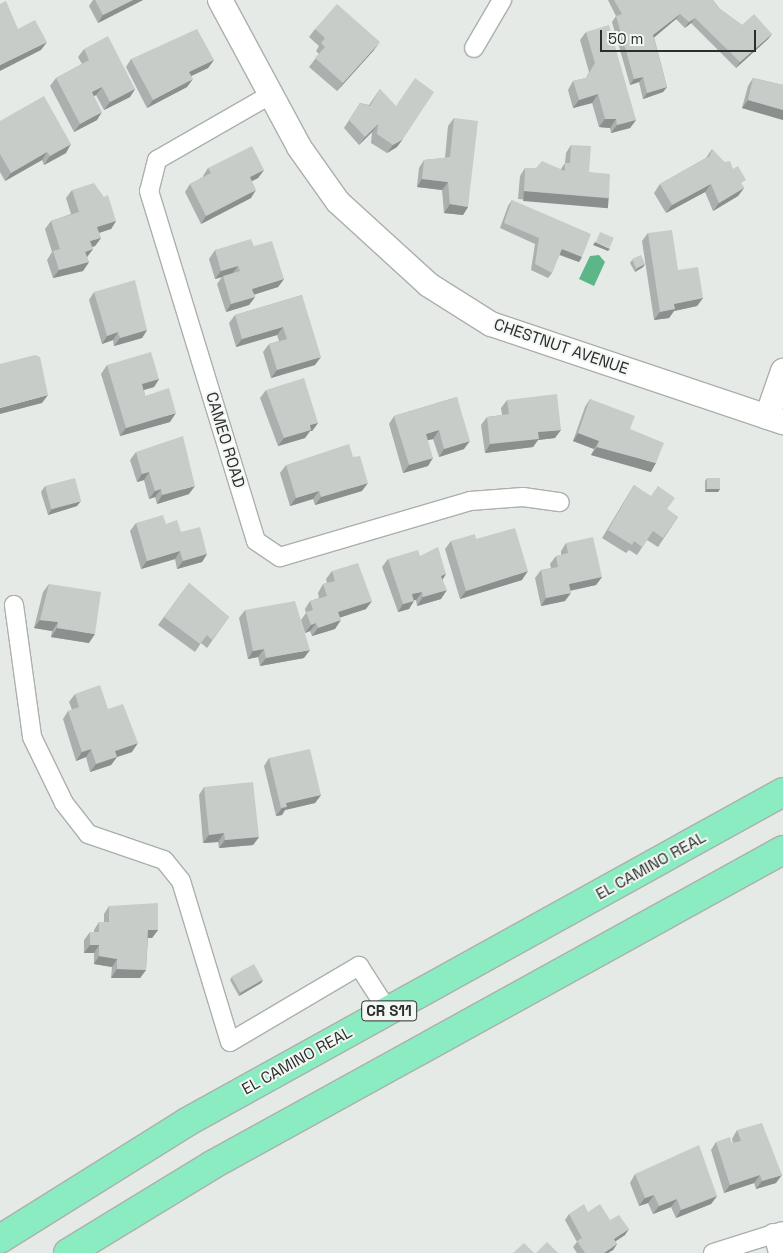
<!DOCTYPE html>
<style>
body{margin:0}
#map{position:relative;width:783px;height:1253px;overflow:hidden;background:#e5eae7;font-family:"Space Grotesk",sans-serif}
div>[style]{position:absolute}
.water>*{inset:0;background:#5cb687}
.roads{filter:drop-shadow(1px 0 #abb0ad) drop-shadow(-1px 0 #abb0ad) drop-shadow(0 1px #abb0ad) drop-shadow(0 -1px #abb0ad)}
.street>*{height:18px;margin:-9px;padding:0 9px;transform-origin:9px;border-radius:9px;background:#fff}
.secondary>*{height:24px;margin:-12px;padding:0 12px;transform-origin:12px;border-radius:12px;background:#fff}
.primary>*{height:28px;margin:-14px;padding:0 14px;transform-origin:14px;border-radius:14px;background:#8becc1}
.wall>*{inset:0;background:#abafad}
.shaded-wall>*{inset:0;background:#8b8f8d;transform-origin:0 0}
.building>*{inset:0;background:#c7ccc9;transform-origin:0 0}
span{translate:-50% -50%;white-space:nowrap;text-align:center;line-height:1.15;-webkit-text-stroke:4px #f2f7f4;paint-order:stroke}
.shield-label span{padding:1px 4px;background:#f2f7f4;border:1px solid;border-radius:4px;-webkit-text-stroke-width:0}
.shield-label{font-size:15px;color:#2c2e2c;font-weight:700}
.street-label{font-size:16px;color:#2c2e2c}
.scale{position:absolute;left:600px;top:30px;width:156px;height:22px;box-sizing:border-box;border:2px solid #2c2e2c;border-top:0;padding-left:6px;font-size:15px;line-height:18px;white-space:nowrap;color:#2c2e2c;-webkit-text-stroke:4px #f2f7f4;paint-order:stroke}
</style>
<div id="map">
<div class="water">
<i style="clip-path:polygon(590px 256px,599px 255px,605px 262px,594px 286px,579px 279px)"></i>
</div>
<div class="roads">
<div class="street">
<i style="left:474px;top:48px;width:56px;rotate:-59.7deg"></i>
<i style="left:270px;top:95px;width:130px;rotate:150.1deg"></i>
<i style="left:157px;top:160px;width:32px;rotate:104deg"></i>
<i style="left:149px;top:191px;width:366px;rotate:73deg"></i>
<i style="left:256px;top:541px;width:29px;rotate:34deg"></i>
<i style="left:280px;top:557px;width:198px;rotate:-16.4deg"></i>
<i style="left:470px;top:501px;width:53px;rotate:-4.3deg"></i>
<i style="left:523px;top:497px;width:37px;rotate:8deg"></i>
<i style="left:14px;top:605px;width:133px;rotate:82.2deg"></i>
<i style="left:32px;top:737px;width:73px;rotate:64.1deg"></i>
<i style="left:64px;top:803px;width:39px;rotate:52deg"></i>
<i style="left:88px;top:834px;width:80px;rotate:18.9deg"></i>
<i style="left:164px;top:860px;width:27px;rotate:51deg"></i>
<i style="left:181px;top:881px;width:168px;rotate:73.1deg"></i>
<i style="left:230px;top:1042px;width:150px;rotate:-30.5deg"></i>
<i style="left:359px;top:966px;width:54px;rotate:57.2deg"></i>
<i style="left:773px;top:1233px;width:21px;rotate:76deg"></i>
<i style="left:713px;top:1253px;width:73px;rotate:-17.4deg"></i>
</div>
<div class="secondary">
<i style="left:220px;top:0;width:167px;rotate:61.7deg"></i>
<i style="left:299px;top:147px;width:67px;rotate:54.7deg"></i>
<i style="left:338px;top:202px;width:123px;rotate:42.4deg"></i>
<i style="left:429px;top:285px;width:73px;rotate:32.2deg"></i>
<i style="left:491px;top:324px;width:308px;rotate:18.6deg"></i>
<i style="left:767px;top:417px;width:49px;rotate:-70.8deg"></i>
</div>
<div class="primary">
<i style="left:0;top:1239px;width:221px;rotate:-32deg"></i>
<i style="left:187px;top:1122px;width:681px;rotate:-28.97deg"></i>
<i style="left:68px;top:1253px;width:169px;rotate:-31.4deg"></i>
<i style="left:212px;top:1165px;width:652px;rotate:-28.88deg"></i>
</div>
</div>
<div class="wall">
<i style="clip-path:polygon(93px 0,143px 0,98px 23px,89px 6px)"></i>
<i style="clip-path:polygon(608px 0,713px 0,720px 9px,742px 25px,772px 34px,768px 39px,736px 68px,691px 23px,685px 28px,676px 19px,654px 37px,667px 87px,663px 92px,643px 99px,639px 82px,630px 85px,612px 22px,616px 16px)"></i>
<i style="clip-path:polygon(315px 29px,374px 50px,337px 91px,309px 67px,319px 54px,316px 51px,319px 46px,309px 37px)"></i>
<i style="clip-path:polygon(586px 32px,636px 120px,630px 128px,611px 133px,610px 128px,599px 127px,592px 103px,573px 108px,568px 90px,573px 81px,586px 78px,589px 72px,580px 40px)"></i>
<i style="clip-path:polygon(84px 49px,135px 89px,130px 97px,104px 110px,96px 95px,94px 96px,97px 120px,74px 132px,50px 86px,56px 78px,82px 64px,78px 57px)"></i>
<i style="clip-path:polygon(131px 59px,214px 60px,208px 68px,191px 76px,187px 87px,147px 108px,126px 67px)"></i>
<i style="clip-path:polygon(753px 78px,783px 85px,783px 120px,742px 108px,748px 86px)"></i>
<i style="clip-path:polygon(380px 89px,397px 147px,387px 153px,371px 143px,372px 132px,359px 145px,344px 128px,360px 103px,369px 105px)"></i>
<i style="clip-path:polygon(454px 118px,468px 207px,463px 215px,444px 213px,442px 190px,417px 187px,419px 168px,424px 160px,445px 158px,448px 126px)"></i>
<i style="clip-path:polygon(0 121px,66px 153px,44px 165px,42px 160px,5px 181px,0 172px)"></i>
<i style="clip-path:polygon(571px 145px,589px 172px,609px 198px,604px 206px,518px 199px,520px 176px,525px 168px,561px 169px,565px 163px,566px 153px)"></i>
<i style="clip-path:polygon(712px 149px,724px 162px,733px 169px,744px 188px,738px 196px,713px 211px,705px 192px,666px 213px,654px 193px,660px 184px,706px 158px)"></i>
<i style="clip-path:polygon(208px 168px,264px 170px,258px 178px,252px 181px,251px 198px,201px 224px,185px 192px,190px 184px,203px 177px,203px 176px)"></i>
<i style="clip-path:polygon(72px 190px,116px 221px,111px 229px,99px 233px,101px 238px,95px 246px,92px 247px,93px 249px,87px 257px,89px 262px,83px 271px,53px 278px,47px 260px,52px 252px,45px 229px,51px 221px,71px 214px,66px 198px)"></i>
<i style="clip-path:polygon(512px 200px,582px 257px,579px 262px,559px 255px,552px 273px,548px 278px,531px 270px,535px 244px,500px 228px,508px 206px)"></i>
<i style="clip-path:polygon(648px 233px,678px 270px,703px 298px,697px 306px,674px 311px,669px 318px,654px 320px,642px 241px)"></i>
<i style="clip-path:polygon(254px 246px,284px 279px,278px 287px,254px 294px,255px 297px,249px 305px,226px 312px,217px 284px,222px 277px,215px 279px,209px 259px,215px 250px)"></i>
<i style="clip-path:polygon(632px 260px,645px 264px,643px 267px,635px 272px,630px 263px)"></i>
<i style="clip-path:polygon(94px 292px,147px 330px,142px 338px,114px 346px,113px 340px,102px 344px,89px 300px)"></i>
<i style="clip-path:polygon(302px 295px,315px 365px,271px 378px,263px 352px,269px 344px,279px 341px,277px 335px,236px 347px,229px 323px,235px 315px)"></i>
<i style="clip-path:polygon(107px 365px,159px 379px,154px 387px,144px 390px,145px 396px,170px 422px,120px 436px,101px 374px)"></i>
<i style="clip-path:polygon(266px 390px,318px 423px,312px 431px,310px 431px,305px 438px,278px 446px,260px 398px)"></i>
<i style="clip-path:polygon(457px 397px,464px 449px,439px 457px,433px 439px,428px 440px,428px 466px,403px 473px,389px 424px,394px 416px)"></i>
<i style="clip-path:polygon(590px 399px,630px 429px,651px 472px,591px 455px,594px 449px,573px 441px,585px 407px)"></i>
<i style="clip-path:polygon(507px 400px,555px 438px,538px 440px,533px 447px,485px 453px,481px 425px,487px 417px,502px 415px,501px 408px)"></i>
<i style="clip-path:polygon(136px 452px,189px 494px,157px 504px,155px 497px,149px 499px,144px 480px,137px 482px,130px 460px)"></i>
<i style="clip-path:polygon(286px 465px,362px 491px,315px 505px,313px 499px,290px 506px,280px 473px)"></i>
<i style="clip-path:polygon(707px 478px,720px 489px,718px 492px,705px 492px,705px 481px)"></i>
<i style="clip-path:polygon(634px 485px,678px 517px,658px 547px,647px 540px,637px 555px,629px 550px,626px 553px,602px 538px,629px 493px)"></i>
<i style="clip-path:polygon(45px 486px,77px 506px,48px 515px,41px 492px)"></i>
<i style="clip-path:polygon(136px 523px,166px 524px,181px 532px,207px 554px,202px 562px,177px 569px,175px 559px,141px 569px,130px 531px)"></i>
<i style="clip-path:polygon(476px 539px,522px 580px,460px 599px,445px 549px,451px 541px)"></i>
<i style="clip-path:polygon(566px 543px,602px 577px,596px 585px,570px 591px,565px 601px,541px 606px,535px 578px,541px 570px,551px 568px,550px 564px,556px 556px,561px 555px,561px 551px)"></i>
<i style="clip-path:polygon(420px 556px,446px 574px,442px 580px,441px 599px,417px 606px,416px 600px,414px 600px,409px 609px,398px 612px,382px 567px,388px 559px)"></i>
<i style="clip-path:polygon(332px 571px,366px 609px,340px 617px,335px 629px,312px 636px,310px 631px,305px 633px,301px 620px,306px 613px,305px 609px,310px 601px,319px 598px,318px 593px,323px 584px,327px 583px,326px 579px)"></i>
<i style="clip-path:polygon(189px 583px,229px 617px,207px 648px,201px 643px,195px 652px,158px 625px)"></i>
<i style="clip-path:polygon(49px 584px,89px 643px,51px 637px,52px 631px,34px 628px,43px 592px)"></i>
<i style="clip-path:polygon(245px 610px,304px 658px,260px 666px,258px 657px,248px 659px,239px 618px)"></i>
<i style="clip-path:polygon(75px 694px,108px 709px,132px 752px,117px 757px,111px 765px,90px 772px,86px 757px,76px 761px,63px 719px,68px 711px,72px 710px,69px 702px)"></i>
<i style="clip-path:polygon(269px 758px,321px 795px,315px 803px,285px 810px,282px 815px,276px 816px,264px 766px)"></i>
<i style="clip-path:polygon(204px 787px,259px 837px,253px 845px,219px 848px,218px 842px,203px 843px,199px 795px)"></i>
<i style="clip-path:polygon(109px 906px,158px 930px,152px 938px,148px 938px,146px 970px,140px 978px,111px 978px,112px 967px,94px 964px,94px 953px,84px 953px,84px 940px,90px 932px,94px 932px,94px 930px,99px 922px,104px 922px,104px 914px)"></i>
<i style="clip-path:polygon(232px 977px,263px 980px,261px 983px,239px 996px,230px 980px)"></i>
<i style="clip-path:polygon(737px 1130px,776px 1183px,756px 1189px,754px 1183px,724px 1193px,711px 1150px,716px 1142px,733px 1143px,732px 1139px)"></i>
<i style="clip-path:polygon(635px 1174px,717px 1196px,711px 1204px,676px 1218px,671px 1207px,653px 1214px,648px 1203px,639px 1206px,630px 1183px)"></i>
<i style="clip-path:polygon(588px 1212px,610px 1220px,625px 1235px,615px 1241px,617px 1244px,613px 1250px,608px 1253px,577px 1253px,573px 1247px,577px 1242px,565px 1220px,569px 1214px)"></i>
</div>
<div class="shaded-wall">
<i style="clip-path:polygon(133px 0,143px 0,98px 23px,103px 15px)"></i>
<i style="clip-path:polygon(680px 14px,676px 19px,650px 41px,653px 35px)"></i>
<i style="clip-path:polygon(695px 18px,691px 23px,685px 28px,689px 22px)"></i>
<i style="clip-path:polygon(772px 34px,768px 39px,736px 68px,740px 62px)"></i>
<i style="clip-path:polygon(47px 42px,41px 50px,0 71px,0 65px)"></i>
<i style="clip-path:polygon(380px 42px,374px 50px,337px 91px,343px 83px)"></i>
<i style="clip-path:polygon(214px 60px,208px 68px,183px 80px,189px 72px)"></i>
<i style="clip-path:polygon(643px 77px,639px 82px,630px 85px,634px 79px)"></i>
<i style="clip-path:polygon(193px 79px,187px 87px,147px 108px,153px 100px)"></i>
<i style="clip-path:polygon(102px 87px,96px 95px,86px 100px,92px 92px)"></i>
<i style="clip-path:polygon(667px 87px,663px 92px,643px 99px,647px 93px)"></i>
<i style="clip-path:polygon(135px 89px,130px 97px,104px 110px,110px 102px)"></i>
<i style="clip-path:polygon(598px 94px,592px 103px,573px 108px,579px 100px)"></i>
<i style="clip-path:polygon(748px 100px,783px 110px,783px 120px,742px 108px)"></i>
<i style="clip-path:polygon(102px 112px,97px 120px,74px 132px,80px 124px)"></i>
<i style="clip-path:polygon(605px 119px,616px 119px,610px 128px,599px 127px)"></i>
<i style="clip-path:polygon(636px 120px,630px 128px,611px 133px,617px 125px)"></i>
<i style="clip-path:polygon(378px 124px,372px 132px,359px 145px,365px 137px)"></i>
<i style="clip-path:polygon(403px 139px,397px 147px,387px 153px,393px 145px)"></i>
<i style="clip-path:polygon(71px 144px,66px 153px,44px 165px,50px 156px)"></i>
<i style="clip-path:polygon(47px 152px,42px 160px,5px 181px,11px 173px)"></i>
<i style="clip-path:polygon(264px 170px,258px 178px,244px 185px,250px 177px)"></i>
<i style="clip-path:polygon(422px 179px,448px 182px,442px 190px,417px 187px)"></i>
<i style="clip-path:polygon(711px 184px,705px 192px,666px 213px,672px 205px)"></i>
<i style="clip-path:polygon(744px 188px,738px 196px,713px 211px,719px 203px)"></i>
<i style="clip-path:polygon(256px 190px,251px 198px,201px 224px,206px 216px)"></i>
<i style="left:524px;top:191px;width:85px;height:10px;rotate:5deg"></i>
<i style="clip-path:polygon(450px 204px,468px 207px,463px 215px,444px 213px)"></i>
<i style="clip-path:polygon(116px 221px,111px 229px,92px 235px,97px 227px)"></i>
<i style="clip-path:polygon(101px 238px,95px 246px,84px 249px,90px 241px)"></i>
<i style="clip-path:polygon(595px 242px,610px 249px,608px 251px,593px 245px)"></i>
<i style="clip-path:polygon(93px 249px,87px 257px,85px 252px)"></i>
<i style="clip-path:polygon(562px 249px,582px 257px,579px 262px,558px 254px)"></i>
<i style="clip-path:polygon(89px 262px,83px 271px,53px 278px,59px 270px)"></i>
<i style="clip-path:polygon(645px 264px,643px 267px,635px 272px,637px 269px)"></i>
<i style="clip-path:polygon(238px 266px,232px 274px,215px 279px,221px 271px)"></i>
<i style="clip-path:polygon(284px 279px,278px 287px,247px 297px,252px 289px)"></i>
<i style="clip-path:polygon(255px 297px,249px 305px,226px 312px,231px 304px)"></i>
<i style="clip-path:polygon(703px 298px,697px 306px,674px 311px,669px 318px,654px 320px,660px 312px,674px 304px)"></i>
<i style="clip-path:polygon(283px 327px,277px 335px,236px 347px,242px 339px)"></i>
<i style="clip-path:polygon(147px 330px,142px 338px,114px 346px,120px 338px)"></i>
<i style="clip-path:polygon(118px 332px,113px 340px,102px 344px,107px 336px)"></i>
<i style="clip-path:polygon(321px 357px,315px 365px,271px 378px,277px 370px)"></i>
<i style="clip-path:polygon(159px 379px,154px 387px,136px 392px,142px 384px)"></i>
<i style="clip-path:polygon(48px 395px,42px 403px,0 414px,0 408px)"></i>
<i style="clip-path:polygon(176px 413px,170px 422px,120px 436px,126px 428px)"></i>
<i style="clip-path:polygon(318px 423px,312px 431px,310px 431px,305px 438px,278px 446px,284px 438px,310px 425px)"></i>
<i style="clip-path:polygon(439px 430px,433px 439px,420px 442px,426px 434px)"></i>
<i style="clip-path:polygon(561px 430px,555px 438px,538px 440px,533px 447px,485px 453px,490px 444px,538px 432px)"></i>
<i style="clip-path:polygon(578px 433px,599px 441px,594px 449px,573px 441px)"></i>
<i style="clip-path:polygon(470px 441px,464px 449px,439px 457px,444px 449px)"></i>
<i style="clip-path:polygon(597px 447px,656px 463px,651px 472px,591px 455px)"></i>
<i style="clip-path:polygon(433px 458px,428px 466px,403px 473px,409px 465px)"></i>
<i style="clip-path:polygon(149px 472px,144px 480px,137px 482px,142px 474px)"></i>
<i style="clip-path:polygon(368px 483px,362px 491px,315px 505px,321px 497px)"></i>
<i style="clip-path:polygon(195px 486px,189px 494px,157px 504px,162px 495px)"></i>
<i style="clip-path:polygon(161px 489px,155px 497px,149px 499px,155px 491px)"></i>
<i style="clip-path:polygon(707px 489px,720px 489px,718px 492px,705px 492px)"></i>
<i style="clip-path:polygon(319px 491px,313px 499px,290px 506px,296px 498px)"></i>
<i style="clip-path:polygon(81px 501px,77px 506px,48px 515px,52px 509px)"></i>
<i style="clip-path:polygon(180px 551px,175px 559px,141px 569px,147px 561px)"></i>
<i style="clip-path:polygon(207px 554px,202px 562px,177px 569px,183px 561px)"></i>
<i style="clip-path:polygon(528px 571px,522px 580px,460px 599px,466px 591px)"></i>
<i style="clip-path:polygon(446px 574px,441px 582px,441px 576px)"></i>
<i style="clip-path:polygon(602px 577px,596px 585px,563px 592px,569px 584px)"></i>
<i style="clip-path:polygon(447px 590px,441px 599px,417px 606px,423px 597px)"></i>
<i style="clip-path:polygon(422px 592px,416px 600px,407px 602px,412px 594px)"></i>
<i style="clip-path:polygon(571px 593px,565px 601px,541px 606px,546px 598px)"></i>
<i style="clip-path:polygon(372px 601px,366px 609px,333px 620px,338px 612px)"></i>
<i style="clip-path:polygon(414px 601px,409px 609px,398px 612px,403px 604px)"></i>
<i style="clip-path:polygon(40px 620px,58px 622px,52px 631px,34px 628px)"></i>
<i style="clip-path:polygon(341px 620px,335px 629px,312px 636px,318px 628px)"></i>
<i style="clip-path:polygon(316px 623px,310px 631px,305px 633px,311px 625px)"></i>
<i style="clip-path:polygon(57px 628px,95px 634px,89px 643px,51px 637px)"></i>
<i style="clip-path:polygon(264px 649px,258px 657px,248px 659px,253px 651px)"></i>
<i style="clip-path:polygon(310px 650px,304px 658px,260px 666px,266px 658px)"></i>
<i style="clip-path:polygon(138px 743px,132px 752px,117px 757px,111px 765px,90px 772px,96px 764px,115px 751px)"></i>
<i style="clip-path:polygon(91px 749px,86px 757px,76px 761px,82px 752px)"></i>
<i style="clip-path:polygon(321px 795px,315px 803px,285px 810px,282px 815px,276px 816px,286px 803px)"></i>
<i style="clip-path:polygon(224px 833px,218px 842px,203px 843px,209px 835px)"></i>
<i style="clip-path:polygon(259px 837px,253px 845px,219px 848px,225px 840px)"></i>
<i style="clip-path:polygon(148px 930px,158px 930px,152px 938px,143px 938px)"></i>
<i style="clip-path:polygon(90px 945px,99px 945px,94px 953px,84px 953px)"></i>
<i style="clip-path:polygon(99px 956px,117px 959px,112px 967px,94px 964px)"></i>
<i style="clip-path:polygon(117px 969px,146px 970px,140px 978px,111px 978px)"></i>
<i style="clip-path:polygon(263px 980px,261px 983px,239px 996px,241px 993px)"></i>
<i style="clip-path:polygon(760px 1175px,754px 1183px,724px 1193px,730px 1185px)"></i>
<i style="clip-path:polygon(782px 1175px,776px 1183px,756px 1189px,762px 1181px)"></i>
<i style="clip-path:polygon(654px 1195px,648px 1203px,639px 1206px,645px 1198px)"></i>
<i style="clip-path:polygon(717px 1196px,711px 1204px,676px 1218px,681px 1210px)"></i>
<i style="clip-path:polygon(677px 1199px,671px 1207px,653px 1214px,659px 1206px)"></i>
<i style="clip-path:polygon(629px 1229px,625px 1235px,610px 1245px,614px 1239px)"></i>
<i style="clip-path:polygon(617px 1244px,613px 1250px,608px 1253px,604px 1253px)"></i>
</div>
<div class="building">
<i style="clip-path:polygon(95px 0,133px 0,103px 15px)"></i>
<i style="clip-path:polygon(614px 0,713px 0,720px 9px,742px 25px,754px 14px,772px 34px,740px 62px,695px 18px,689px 22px,680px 14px,653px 35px,667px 87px,647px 93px,643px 77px,634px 79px,616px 16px,622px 14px)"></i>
<i style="clip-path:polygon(6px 1px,18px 29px,35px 20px,47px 42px,0 65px,0 4px)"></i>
<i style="clip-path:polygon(337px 4px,380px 42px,343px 83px,315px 58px,325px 47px,321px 43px,325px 38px,315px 29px)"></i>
<i style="clip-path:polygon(609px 25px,636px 120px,617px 125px,616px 119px,605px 119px,598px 94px,579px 100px,573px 81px,586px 78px,595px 63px,586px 32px)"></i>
<i style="clip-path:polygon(197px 29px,214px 60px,189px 72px,193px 79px,153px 100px,131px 59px)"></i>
<i style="clip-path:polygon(108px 36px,135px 89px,110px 102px,102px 87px,92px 92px,102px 112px,80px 124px,56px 78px,89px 60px,84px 49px)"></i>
<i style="clip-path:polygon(415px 78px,434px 92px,403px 139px,393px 145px,377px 134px,378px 124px,365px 137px,349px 120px,360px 103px,370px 106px,380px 89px,396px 106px)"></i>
<i style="clip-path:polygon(753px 78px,783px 85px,783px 110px,748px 100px)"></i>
<i style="clip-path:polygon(44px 96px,71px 144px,50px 156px,47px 152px,11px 173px,0 154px,0 121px)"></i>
<i style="clip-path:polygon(454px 118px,478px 121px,468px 207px,450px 204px,448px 182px,422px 179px,424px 160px,450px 157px)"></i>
<i style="clip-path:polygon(571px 145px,591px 146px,589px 172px,610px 174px,609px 198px,524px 191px,525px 168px,536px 168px,542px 161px,565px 171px,565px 163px,570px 163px)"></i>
<i style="clip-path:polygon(252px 146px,264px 170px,250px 177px,256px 190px,206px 216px,190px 184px,211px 173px,208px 168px)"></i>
<i style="clip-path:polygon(712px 149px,724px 162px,730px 161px,733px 169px,738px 166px,746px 180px,741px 183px,744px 188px,719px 203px,711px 184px,672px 205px,660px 184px,710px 156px)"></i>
<i style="clip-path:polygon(94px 183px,104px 197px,108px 195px,116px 221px,97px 227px,101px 238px,90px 241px,93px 249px,85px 252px,89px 262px,59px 270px,53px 251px,60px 249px,51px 221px,79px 212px,72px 190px)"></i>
<i style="clip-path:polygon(512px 200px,591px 234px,582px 257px,562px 249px,552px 273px,535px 264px,539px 238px,504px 223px)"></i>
<i style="clip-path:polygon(672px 230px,678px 270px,698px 267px,703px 298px,674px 304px,675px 309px,660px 312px,648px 233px)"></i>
<i style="left:600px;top:232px;width:15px;height:11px;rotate:23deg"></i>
<i style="clip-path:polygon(251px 239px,254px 246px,272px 241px,284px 279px,252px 289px,255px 297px,231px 304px,223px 276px,240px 271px,238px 266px,221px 271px,215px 250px)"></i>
<i style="left:641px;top:255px;width:10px;height:10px;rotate:66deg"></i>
<i style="clip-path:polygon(135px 280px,147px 330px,120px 338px,118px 332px,107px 336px,94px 292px)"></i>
<i style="clip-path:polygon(302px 295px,321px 357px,277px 370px,269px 344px,287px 339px,283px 327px,242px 339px,235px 315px)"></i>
<i style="clip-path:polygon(151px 352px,159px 379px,142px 384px,145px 396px,169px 388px,176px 413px,126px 428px,107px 365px)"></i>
<i style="clip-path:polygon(35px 355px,40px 357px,48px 395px,0 408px,0 364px)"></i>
<i style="clip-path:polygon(304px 378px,318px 423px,310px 425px,311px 430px,284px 438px,266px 390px)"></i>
<i style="clip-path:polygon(557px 394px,561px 430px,538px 432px,539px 439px,490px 444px,487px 417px,509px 414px,507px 400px)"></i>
<i style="clip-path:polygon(457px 397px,470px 441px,444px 449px,439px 430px,426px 434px,433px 458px,409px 465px,394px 416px)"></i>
<i style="clip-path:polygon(590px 399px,635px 416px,630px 429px,664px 443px,656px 463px,597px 447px,599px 441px,578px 433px)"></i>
<i style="clip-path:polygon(183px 436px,195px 486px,162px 495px,161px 489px,155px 491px,149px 472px,142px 474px,136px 452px)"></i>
<i style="clip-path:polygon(349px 444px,353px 457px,360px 456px,368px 483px,321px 497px,319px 491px,296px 498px,286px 465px)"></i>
<i style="left:75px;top:478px;width:24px;height:31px;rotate:75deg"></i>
<i style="left:707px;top:478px;width:13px;height:11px"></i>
<i style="clip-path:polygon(634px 485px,651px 496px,658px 486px,675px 498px,667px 509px,678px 517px,663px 538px,653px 531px,642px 547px,634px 541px,632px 545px,608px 530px)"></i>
<i style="clip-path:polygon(163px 515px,166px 524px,177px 520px,181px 532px,200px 527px,207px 554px,183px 561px,180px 551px,147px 561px,136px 523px)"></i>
<i style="clip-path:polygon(515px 528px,528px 571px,466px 591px,451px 541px,475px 534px,476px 539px)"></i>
<i style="clip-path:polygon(593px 537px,602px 577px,569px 584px,571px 593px,546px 598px,541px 570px,558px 567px,556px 556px,568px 553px,566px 543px)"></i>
<i style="clip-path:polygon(438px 547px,446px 574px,441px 576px,447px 590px,423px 597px,422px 592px,412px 594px,414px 601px,403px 604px,388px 559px,418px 550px,420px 556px)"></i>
<i style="clip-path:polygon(358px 563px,372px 601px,338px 612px,341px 620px,318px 628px,316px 623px,311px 625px,306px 612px,313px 610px,310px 601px,327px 596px,323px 584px,335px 581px,332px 571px)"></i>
<i style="clip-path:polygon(189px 583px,229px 617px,212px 640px,207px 635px,200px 644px,164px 617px)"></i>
<i style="clip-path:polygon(49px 584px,101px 592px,95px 634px,57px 628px,58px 622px,40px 620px)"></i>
<i style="clip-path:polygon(295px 601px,310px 650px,266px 658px,264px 649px,253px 651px,245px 610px)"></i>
<i style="clip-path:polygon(100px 685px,108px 709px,123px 704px,138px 743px,115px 751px,117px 757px,96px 764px,91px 749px,82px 752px,68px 711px,79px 707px,75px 694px)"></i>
<i style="clip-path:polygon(310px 749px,321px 795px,286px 803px,287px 807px,281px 808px,269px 758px)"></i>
<i style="clip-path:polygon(253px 782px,259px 837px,225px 840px,224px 833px,209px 835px,204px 787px)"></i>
<i style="clip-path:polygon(158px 903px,158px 930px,148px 930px,146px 970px,117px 969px,117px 959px,99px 956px,99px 945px,90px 945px,90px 932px,99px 932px,99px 922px,109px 922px,109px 906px)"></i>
<i style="left:254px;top:964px;width:18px;height:26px;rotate:61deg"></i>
<i style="clip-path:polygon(762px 1123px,782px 1175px,762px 1181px,760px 1175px,730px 1185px,716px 1142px,730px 1137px,732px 1143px,741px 1141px,737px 1130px)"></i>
<i style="clip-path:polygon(699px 1145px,717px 1196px,681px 1210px,677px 1199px,659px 1206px,654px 1195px,645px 1198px,635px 1174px)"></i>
<i style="clip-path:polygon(584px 1204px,588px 1212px,600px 1204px,610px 1220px,619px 1215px,629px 1229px,614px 1239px,617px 1244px,604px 1253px,585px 1253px,577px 1241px,582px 1238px,569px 1214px)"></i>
<i style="clip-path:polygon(547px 1242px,558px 1253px,536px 1253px)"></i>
<i style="clip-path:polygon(524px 1243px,534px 1253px,513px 1253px)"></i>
</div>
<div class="shield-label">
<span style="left:389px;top:1011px">CR S11</span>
</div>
<div class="street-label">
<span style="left:561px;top:347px;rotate:19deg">CHESTNUT AVENUE</span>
<span style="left:225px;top:440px;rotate:73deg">CAMEO ROAD</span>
<span style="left:651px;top:866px;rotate:-29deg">EL CAMINO REAL</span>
<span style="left:297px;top:1061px;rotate:-29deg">EL CAMINO REAL</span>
</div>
<div class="scale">50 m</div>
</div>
